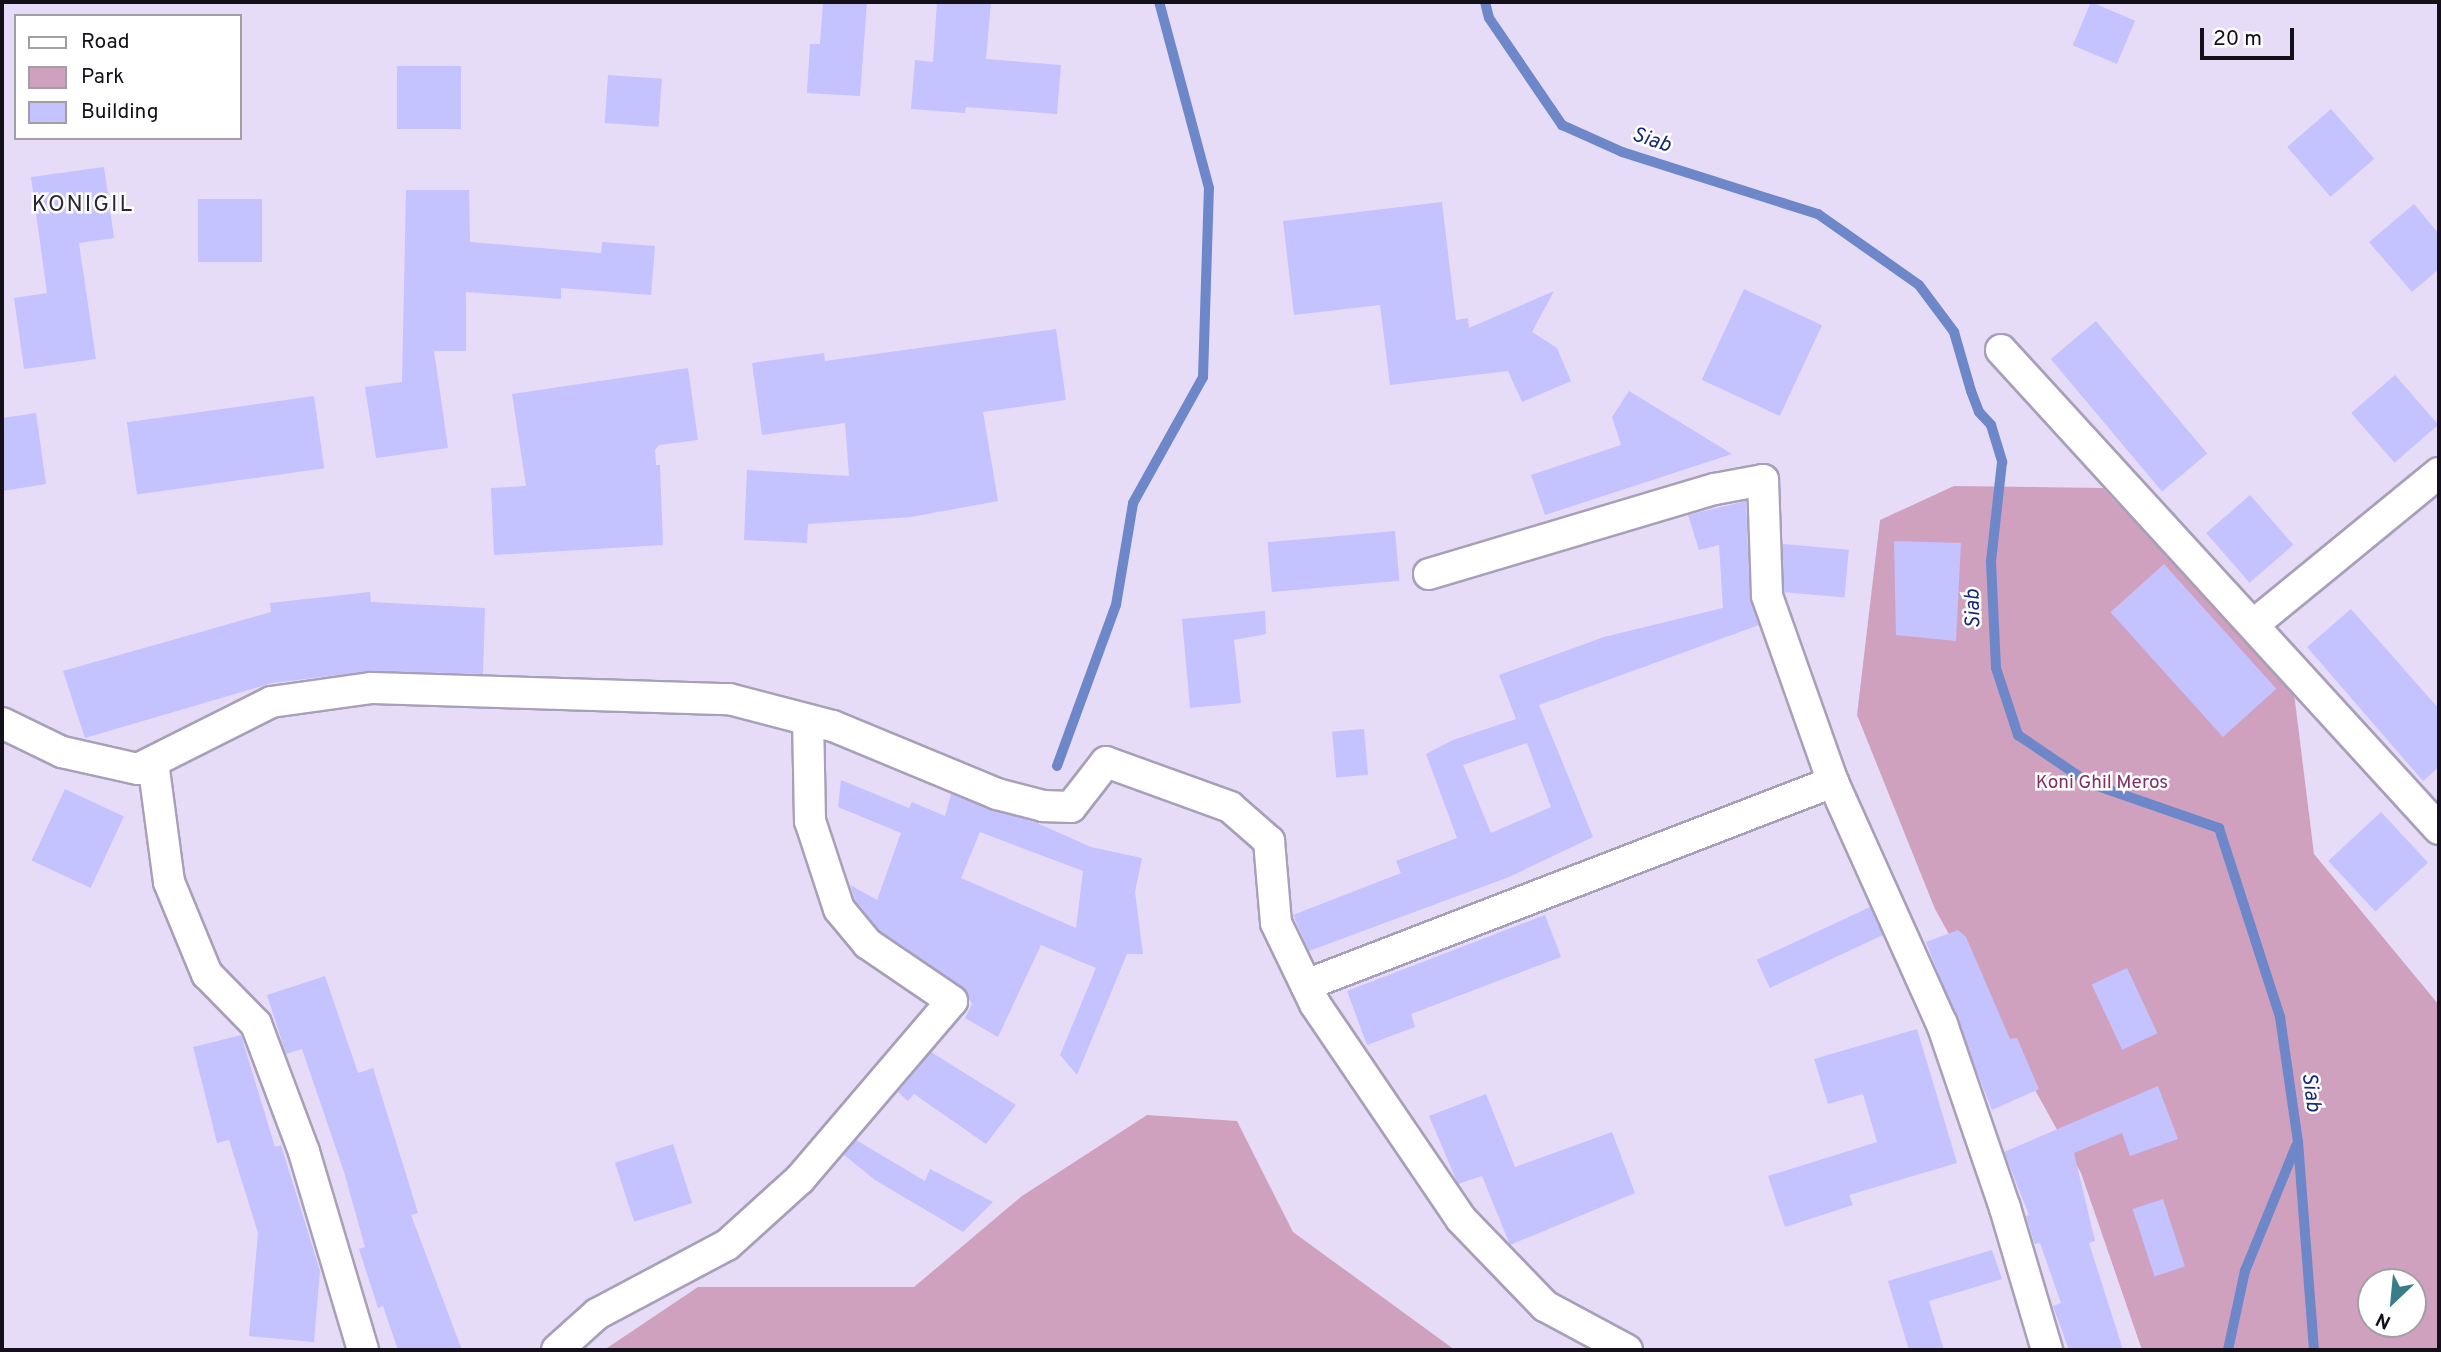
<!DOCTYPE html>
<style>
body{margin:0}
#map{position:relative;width:2441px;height:1352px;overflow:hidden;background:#e7dcf7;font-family:Overpass,sans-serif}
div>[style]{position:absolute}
.green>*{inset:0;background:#d0a1bf}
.stream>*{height:10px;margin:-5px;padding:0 5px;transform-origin:5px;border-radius:5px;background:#6d87c9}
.building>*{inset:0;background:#c4c2ff;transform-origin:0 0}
.roads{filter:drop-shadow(2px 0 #a99fb8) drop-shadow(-2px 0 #a99fb8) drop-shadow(0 2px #a99fb8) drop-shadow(0 -2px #a99fb8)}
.street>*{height:30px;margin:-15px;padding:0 15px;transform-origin:15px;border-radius:15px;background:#fff}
span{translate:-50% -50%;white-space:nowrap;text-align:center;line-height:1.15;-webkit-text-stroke:5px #fff;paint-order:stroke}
.park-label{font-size:19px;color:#812d68}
.water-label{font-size:21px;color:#152976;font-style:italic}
.quarter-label{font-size:23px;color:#2d2539;letter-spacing:2px}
.frame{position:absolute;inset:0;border:4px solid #141019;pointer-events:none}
.legend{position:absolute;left:14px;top:14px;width:228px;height:126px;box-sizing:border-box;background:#fff;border:2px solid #a19fa3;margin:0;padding:9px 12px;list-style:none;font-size:21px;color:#141019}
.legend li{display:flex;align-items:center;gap:14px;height:35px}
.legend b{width:35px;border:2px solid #a19fa3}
.north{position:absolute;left:2357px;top:1268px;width:70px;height:70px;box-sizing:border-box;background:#fff;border:2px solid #a19fa3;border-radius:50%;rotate:206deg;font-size:19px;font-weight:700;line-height:28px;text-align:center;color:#141019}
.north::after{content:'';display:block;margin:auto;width:24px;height:32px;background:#377d8a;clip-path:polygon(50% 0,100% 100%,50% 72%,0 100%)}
.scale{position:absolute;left:2200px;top:28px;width:94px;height:32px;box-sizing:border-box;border:4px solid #141019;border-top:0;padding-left:9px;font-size:21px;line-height:24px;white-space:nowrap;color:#141019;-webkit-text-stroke:5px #fff;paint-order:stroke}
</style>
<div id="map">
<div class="green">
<i style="clip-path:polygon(evenodd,1954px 486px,2103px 488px,2294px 693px,2314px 854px,2439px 1005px,2439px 1350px,2142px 1350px,2081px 1173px,1935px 909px,1857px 715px,1880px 520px,1954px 486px,2371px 1282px,2413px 1282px,2413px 1324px,2371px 1324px,2371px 1282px)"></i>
<i style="clip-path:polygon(1147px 1115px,1237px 1121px,1293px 1232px,1455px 1350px,604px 1350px,698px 1287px,914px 1287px,1022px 1196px)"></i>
</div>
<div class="stream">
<i style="left:1485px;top:2px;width:16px;rotate:76deg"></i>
<i style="left:1489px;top:18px;width:130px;rotate:55.7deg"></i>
<i style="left:1562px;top:125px;width:66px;rotate:24.2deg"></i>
<i style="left:1622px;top:152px;width:206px;rotate:17.6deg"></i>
<i style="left:1818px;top:214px;width:123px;rotate:35.1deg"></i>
<i style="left:1919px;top:285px;width:59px;rotate:53.3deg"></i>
<i style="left:1954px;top:332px;width:61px;rotate:73.9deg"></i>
<i style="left:1971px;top:391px;width:22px;rotate:69deg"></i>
<i style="left:1979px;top:412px;width:18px;rotate:47deg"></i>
<i style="left:1991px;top:425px;width:39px;rotate:73deg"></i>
<i style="left:2002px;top:462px;width:101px;rotate:96.3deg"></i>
<i style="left:1991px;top:562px;width:106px;rotate:87.3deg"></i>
<i style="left:1996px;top:668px;width:71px;rotate:71.8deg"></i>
<i style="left:2018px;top:735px;width:86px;rotate:34.1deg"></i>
<i style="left:2089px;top:783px;width:138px;rotate:19.1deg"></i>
<i style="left:2219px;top:828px;width:199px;rotate:72.1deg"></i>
<i style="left:2280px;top:1017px;width:126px;rotate:81.8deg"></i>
<i style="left:2298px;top:1142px;width:209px;rotate:85.6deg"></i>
<i style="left:1057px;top:766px;width:171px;rotate:-69.9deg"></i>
<i style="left:1116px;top:605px;width:103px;rotate:-80.5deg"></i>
<i style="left:1133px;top:503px;width:144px;rotate:-60.9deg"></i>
<i style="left:1203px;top:377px;width:189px;rotate:-88.2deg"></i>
<i style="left:1209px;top:188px;width:193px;rotate:-105deg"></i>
<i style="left:2228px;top:1350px;width:81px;rotate:-77.9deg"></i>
<i style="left:2245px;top:1271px;width:135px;rotate:-67.8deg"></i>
</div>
<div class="building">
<i style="clip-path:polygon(823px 2px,867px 2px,860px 96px,807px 93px,810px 44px,820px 44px)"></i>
<i style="clip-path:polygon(937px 2px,991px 2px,986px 59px,1061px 65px,1057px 114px,966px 107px,965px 113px,911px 109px,915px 60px,933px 62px)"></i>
<i style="left:2091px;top:2px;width:48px;height:47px;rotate:23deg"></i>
<i style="left:397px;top:66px;width:64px;height:63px"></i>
<i style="left:608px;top:75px;width:54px;height:48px;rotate:4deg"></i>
<i style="left:2331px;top:109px;width:66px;height:58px;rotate:49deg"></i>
<i style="clip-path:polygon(104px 167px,114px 238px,79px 243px,96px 359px,24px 369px,14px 298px,47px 293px,31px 177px)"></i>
<i style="clip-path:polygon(406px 190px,469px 190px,470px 242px,601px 253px,602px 242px,655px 246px,651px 295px,561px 288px,561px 299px,466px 292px,466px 351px,434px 351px,448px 448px,376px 458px,365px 387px,402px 382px)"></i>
<i style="left:198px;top:199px;width:64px;height:63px"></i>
<i style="clip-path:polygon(1442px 202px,1456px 320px,1468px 318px,1469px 328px,1554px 291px,1532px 332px,1557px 348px,1571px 381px,1522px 402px,1508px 371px,1390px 385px,1380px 305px,1294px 315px,1283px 221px)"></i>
<i style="clip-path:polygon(2414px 204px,2439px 234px,2439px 269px,2412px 292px,2369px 242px)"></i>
<i style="left:1744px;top:289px;width:86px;height:100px;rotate:25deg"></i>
<i style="left:2096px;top:321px;width:173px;height:59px;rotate:50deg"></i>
<i style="clip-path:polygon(1056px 329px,1066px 400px,983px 412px,998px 501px,911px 517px,808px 524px,807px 543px,744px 540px,747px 470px,849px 476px,845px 423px,762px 435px,752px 363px,824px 353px,825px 361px)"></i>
<i style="clip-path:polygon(688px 368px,698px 440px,659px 445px,655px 450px,656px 465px,660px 465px,663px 545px,494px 555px,491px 488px,526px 486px,512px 394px)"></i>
<i style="left:2395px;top:375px;width:66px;height:58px;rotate:49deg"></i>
<i style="clip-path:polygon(1629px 391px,1732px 454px,1545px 515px,1531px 475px,1621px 445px,1612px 417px)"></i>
<i style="left:314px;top:396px;width:73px;height:189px;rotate:82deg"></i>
<i style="clip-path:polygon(36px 413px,46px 484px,2px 491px,2px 418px)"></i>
<i style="left:2250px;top:495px;width:66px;height:58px;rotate:49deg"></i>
<i style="clip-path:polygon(evenodd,1746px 501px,1750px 597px,1759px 625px,1539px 705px,1593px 837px,1509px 877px,1309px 951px,1293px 915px,1401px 873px,1396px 861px,1457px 838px,1426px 754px,1453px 740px,1516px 719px,1499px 675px,1604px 637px,1723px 608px,1719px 545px,1699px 550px,1688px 515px,1746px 501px,1527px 743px,1551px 807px,1491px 833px,1463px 765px,1527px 743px)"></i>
<i style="left:1395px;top:531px;width:50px;height:128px;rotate:85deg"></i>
<i style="clip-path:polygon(1894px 541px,1961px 543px,1956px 641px,1896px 635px)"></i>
<i style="left:1783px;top:544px;width:66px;height:48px;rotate:5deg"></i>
<i style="left:2164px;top:564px;width:168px;height:72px;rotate:48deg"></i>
<i style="clip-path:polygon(370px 592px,371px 602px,485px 608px,483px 674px,372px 671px,272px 683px,85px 738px,63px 671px,271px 612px,270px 603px)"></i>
<i style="clip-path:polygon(2351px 609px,2439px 709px,2439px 767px,2423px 781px,2307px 647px)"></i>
<i style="clip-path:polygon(1265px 611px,1266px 634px,1234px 640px,1241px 703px,1190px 708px,1182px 619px)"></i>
<i style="left:1364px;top:729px;width:46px;height:32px;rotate:85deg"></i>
<i style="clip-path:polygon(evenodd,841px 780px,909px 808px,912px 802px,945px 816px,951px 794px,1037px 823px,1091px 847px,1142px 858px,1135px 892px,1143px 954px,1127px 954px,1077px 1075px,1060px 1055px,1096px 968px,1041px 945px,998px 1037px,965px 1018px,972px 1004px,962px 987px,880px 931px,855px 900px,850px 885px,877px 900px,901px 833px,838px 807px,841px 780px,980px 832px,1083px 871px,1076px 928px,961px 878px,980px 832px)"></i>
<i style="left:65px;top:789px;width:65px;height:79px;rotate:25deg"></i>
<i style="left:2381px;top:812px;width:69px;height:72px;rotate:47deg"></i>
<i style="left:1870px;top:907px;width:31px;height:125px;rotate:65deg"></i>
<i style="clip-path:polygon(1545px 915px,1561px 957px,1411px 1014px,1415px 1027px,1367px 1045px,1347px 991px)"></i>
<i style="clip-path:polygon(1958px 930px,1966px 937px,2010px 1039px,2017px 1038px,2039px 1089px,1992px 1110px,1926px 942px)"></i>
<i style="left:2127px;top:968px;width:72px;height:39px;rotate:65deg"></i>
<i style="clip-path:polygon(325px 976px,358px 1073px,373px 1068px,418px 1213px,411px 1215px,462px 1350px,398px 1350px,383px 1306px,378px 1308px,359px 1249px,365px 1247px,344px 1172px,302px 1049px,286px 1054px,267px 995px)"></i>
<i style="clip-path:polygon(1917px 1029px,1957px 1163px,1849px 1195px,1853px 1205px,1785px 1227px,1768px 1176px,1877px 1142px,1863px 1094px,1828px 1104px,1814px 1059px)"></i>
<i style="clip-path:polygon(241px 1035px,275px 1147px,281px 1145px,320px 1271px,314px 1342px,249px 1336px,258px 1233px,229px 1140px,217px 1143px,193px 1047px)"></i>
<i style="clip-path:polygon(931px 1052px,1016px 1105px,986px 1144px,914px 1094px,908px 1101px,898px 1092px)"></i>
<i style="clip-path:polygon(2158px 1086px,2178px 1139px,2130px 1156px,2122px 1133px,2074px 1153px,2095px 1241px,2089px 1243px,2123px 1350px,2069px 1350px,2053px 1306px,2061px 1303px,2040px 1243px,2035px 1244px,2033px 1239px,2026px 1216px,2029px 1215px,2004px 1152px)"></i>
<i style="clip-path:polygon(1486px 1094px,1515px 1167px,1612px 1132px,1635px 1193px,1510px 1245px,1482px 1176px,1458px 1184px,1429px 1116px)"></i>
<i style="clip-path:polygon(856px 1140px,925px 1181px,930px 1169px,993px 1202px,963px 1232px,875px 1180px,844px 1155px)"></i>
<i style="left:673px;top:1144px;width:62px;height:61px;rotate:72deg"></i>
<i style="left:2163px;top:1199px;width:71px;height:32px;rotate:72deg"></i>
<i style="clip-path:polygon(1992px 1250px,2002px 1279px,1929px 1301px,1944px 1350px,1909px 1350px,1888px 1281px)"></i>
</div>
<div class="roads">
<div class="street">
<i style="left:2001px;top:350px;width:649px;rotate:47.56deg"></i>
<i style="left:1429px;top:574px;width:298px;rotate:-16.6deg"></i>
<i style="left:1715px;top:489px;width:49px;rotate:-10.6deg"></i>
<i style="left:1763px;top:480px;width:116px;rotate:88deg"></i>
<i style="left:1767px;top:596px;width:197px;rotate:70.5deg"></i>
<i style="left:2253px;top:625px;width:240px;rotate:-39.3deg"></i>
<i style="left:2px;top:723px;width:67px;rotate:25.8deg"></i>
<i style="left:62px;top:752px;width:78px;rotate:12.6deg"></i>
<i style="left:138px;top:769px;width:149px;rotate:-26.7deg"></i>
<i style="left:271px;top:702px;width:102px;rotate:-7.9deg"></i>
<i style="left:372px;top:688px;width:357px;rotate:1.8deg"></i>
<i style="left:729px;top:699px;width:107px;rotate:14.6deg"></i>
<i style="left:833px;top:726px;width:178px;rotate:22.5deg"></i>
<i style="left:997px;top:794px;width:48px;rotate:14.6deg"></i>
<i style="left:1043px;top:806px;width:28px;rotate:2deg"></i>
<i style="left:1071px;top:807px;width:57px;rotate:-52.1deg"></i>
<i style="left:1106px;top:762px;width:132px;rotate:19.9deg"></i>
<i style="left:1230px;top:807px;width:52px;rotate:41.1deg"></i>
<i style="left:1269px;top:841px;width:82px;rotate:85.1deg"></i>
<i style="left:1276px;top:923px;width:90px;rotate:64.3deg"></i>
<i style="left:1315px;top:1004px;width:260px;rotate:55.8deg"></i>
<i style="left:1461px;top:1219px;width:121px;rotate:46deg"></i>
<i style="left:1545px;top:1306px;width:93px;rotate:28.2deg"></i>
<i style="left:153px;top:762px;width:121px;rotate:82.4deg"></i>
<i style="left:169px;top:882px;width:100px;rotate:67.6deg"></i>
<i style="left:207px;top:974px;width:70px;rotate:45.6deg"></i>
<i style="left:256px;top:1024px;width:137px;rotate:69.4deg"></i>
<i style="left:304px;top:1152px;width:207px;rotate:73.4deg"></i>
<i style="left:1306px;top:985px;width:565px;rotate:-21.07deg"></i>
<i style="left:1833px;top:782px;width:265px;rotate:65.8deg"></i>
<i style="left:1942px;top:1024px;width:194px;rotate:71.1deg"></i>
<i style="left:2005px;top:1208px;width:148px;rotate:73.5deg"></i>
<i style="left:557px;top:1350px;width:54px;rotate:-42deg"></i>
<i style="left:597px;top:1314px;width:147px;rotate:-28deg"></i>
<i style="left:727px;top:1245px;width:98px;rotate:-42.1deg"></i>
<i style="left:800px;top:1179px;width:234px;rotate:-49.5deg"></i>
<i style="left:952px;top:1001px;width:102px;rotate:-145.8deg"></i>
<i style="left:868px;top:944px;width:45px;rotate:-129.6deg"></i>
<i style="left:839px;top:909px;width:93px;rotate:-108.2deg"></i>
<i style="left:810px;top:821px;width:101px;rotate:-91.1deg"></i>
</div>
</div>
<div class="park-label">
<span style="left:2102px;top:784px">Koni Ghil Meros</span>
</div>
<div class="water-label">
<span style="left:1651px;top:141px;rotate:18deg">Siab</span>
<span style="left:1974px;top:609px;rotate:-92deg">Siab</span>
<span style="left:2310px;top:1092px;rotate:82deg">Siab</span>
</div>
<div class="quarter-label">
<span style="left:83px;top:206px">KONIGIL</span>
</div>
<div class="frame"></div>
<ul class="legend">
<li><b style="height:9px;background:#fff"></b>Road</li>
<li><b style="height:19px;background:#d0a1bf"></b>Park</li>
<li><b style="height:19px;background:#c4c2ff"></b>Building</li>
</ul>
<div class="north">N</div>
<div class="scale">20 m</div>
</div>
